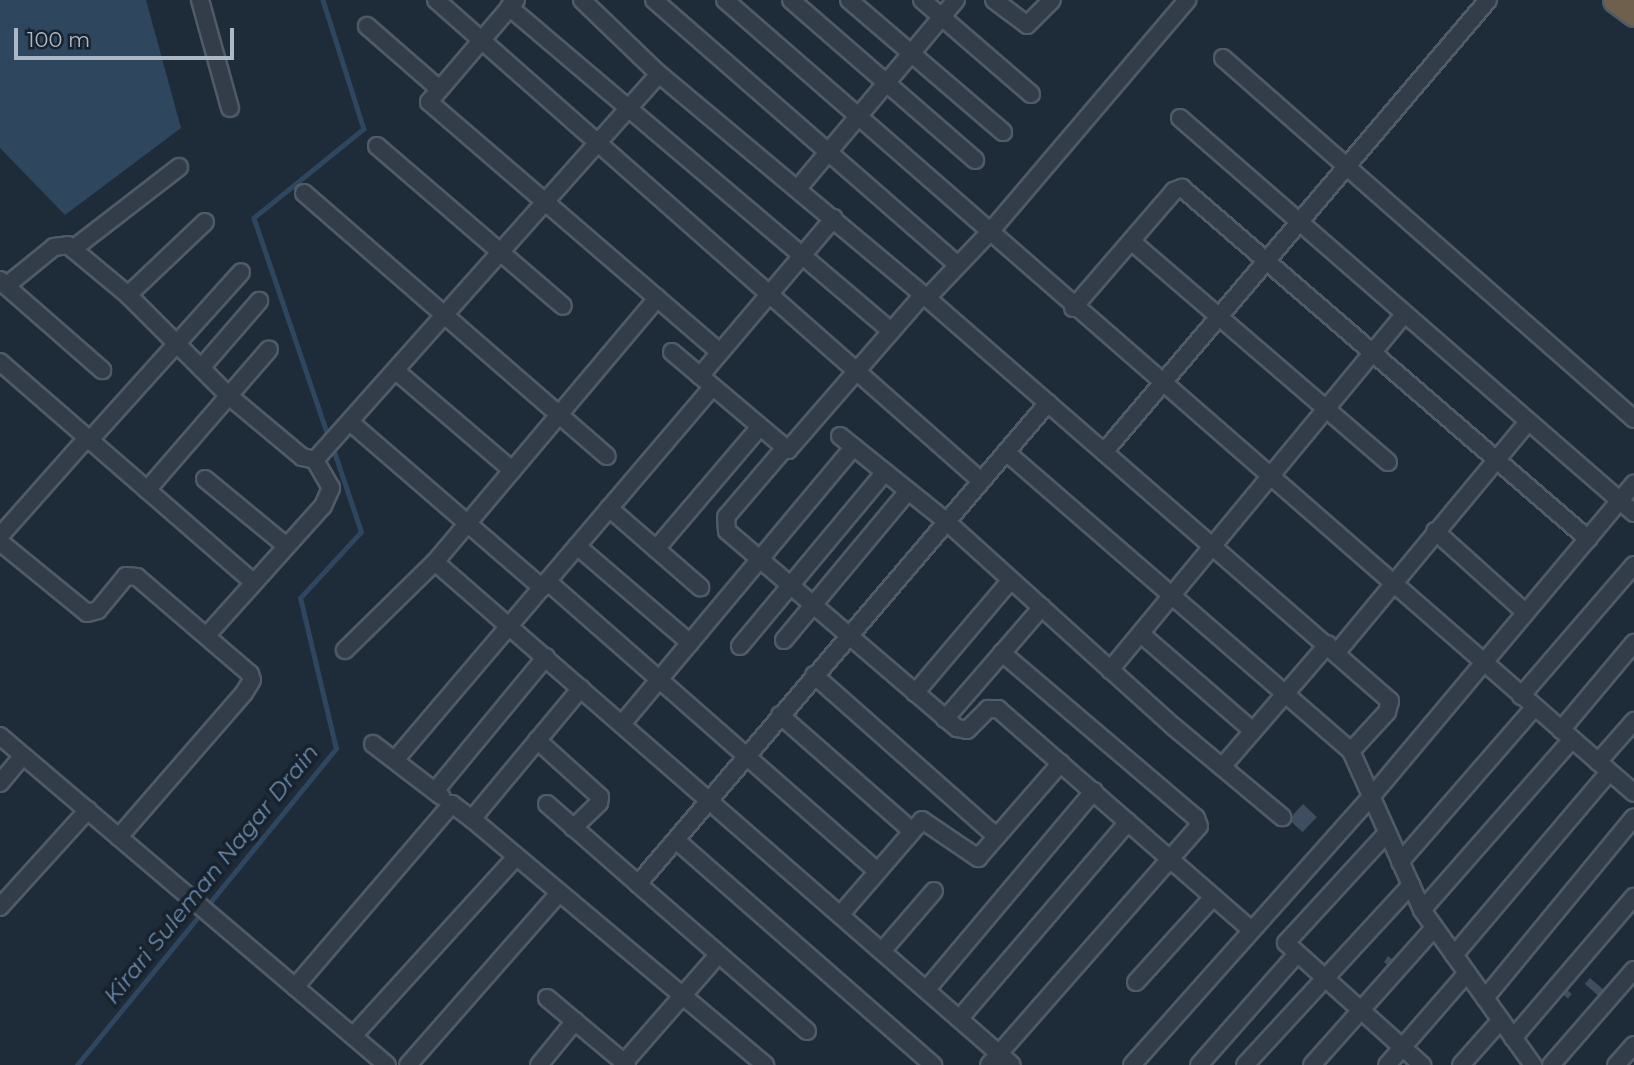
<!DOCTYPE html>
<style>
body{margin:0}
#map{position:relative;width:1634px;height:1065px;overflow:hidden;background:#1e2b38;font-family:Montserrat,sans-serif}
div>[style]{position:absolute}
.water>*{inset:0;background:#2f465f}
.stream>*{height:4.5px;margin:-2.25px;padding:0 2.25px;transform-origin:2.25px;border-radius:2.25px;background:#2f465f}
.building>*{inset:0;background:#3f4e5e;transform-origin:0 0}
.roads{filter:drop-shadow(2px 0 #4f5b67) drop-shadow(-2px 0 #4f5b67) drop-shadow(0 2px #4f5b67) drop-shadow(0 -2px #4f5b67)}
.minor>*{height:16px;margin:-8px;padding:0 8px;transform-origin:8px;border-radius:8px;background:#323d49}
.highway>*{height:23px;margin:-11.5px;padding:0 11.5px;transform-origin:11.5px;border-radius:11.5px;background:#6f604e}
span{translate:-50% -50%;white-space:nowrap;text-align:center;line-height:1.15;-webkit-text-stroke:7px #18222d;paint-order:stroke}
.water-label{font-size:23px;color:#6a8bac;font-style:italic}
.scale{position:absolute;left:14px;top:28px;width:220px;height:32px;box-sizing:border-box;border:4px solid #acb8c6;border-top:0;padding-left:9px;font-size:21px;line-height:24px;white-space:nowrap;color:#acb8c6;-webkit-text-stroke:5px #18222d;paint-order:stroke}
</style>
<div id="map">
<div class="water">
<i style="clip-path:polygon(0 0,146px 0,181px 128px,65px 215px,0 148px)"></i>
</div>
<div class="stream">
<i style="left:323px;top:0;width:135px;rotate:72.4deg"></i>
<i style="left:364px;top:129px;width:141px;rotate:141deg"></i>
<i style="left:254px;top:218px;width:232px;rotate:71.2deg"></i>
<i style="left:77px;top:1065px;width:409px;rotate:-50.7deg"></i>
<i style="left:336px;top:749px;width:155px;rotate:-103.4deg"></i>
<i style="left:300px;top:598px;width:90px;rotate:-47.3deg"></i>
<i style="left:361px;top:532px;width:91px;rotate:-108.6deg"></i>
</div>
<div class="building">
<i style="left:1303px;top:804px;width:19px;height:21px;rotate:43deg"></i>
<i style="clip-path:polygon(1388px 956px,1397px 963px,1392px 969px,1384px 962px)"></i>
<i style="left:1590px;top:978px;width:18px;height:8px;rotate:41deg"></i>
<i style="left:1565px;top:988px;width:9px;height:6px;rotate:41deg"></i>
</div>
<div class="roads">
<div class="minor">
<i style="left:200px;top:0;width:112px;rotate:74.5deg"></i>
<i style="left:436px;top:0;width:727px;rotate:41.43deg"></i>
<i style="left:516px;top:0;width:134px;rotate:130.5deg"></i>
<i style="left:429px;top:102px;width:382px;rotate:40.7deg"></i>
<i style="left:582px;top:0;width:107px;rotate:43.9deg"></i>
<i style="left:654px;top:0;width:403px;rotate:41.1deg"></i>
<i style="left:725px;top:0;width:1206px;rotate:41.1deg"></i>
<i style="left:791px;top:0;width:244px;rotate:41deg"></i>
<i style="left:849px;top:0;width:203px;rotate:40.6deg"></i>
<i style="left:922px;top:0;width:144px;rotate:40.8deg"></i>
<i style="left:994px;top:0;width:41px;rotate:37.1deg"></i>
<i style="left:1027px;top:25px;width:35px;rotate:-45deg"></i>
<i style="left:509px;top:7px;width:501px;rotate:40.3deg"></i>
<i style="left:367px;top:26px;width:94px;rotate:41.1deg"></i>
<i style="left:1223px;top:58px;width:547px;rotate:41.29deg"></i>
<i style="left:1180px;top:118px;width:602px;rotate:41.02deg"></i>
<i style="left:377px;top:146px;width:245px;rotate:40.7deg"></i>
<i style="left:799px;top:187px;width:244px;rotate:-50deg"></i>
<i style="left:304px;top:193px;width:401px;rotate:41deg"></i>
<i style="left:1131px;top:241px;width:339px;rotate:40.7deg"></i>
<i style="left:73px;top:249px;width:134px;rotate:-37.7deg"></i>
<i style="left:0;top:280px;width:8px;rotate:45deg"></i>
<i style="left:6px;top:286px;width:62px;rotate:-39.1deg"></i>
<i style="left:54px;top:247px;width:14px;rotate:-8deg"></i>
<i style="left:68px;top:245px;width:78px;rotate:39.8deg"></i>
<i style="left:128px;top:295px;width:143px;rotate:45deg"></i>
<i style="left:229px;top:396px;width:95px;rotate:39.9deg"></i>
<i style="left:302px;top:457px;width:13px;rotate:13deg"></i>
<i style="left:315px;top:460px;width:517px;rotate:-48.29deg"></i>
<i style="left:659px;top:74px;width:349px;rotate:39.9deg"></i>
<i style="left:927px;top:298px;width:90px;rotate:-46.4deg"></i>
<i style="left:989px;top:233px;width:306px;rotate:-49.6deg"></i>
<i style="left:6px;top:286px;width:128px;rotate:41.2deg"></i>
<i style="left:128px;top:295px;width:106px;rotate:-43.5deg"></i>
<i style="left:927px;top:298px;width:614px;rotate:41.04deg"></i>
<i style="left:1390px;top:701px;width:11px;rotate:105deg"></i>
<i style="left:1387px;top:712px;width:53px;rotate:132.7deg"></i>
<i style="left:1351px;top:751px;width:174px;rotate:65.9deg"></i>
<i style="left:1422px;top:910px;width:191px;rotate:54.4deg"></i>
<i style="left:1073px;top:308px;width:155px;rotate:-49.2deg"></i>
<i style="left:1174px;top:191px;width:9px;rotate:-21deg"></i>
<i style="left:1182px;top:188px;width:537px;rotate:40.84deg"></i>
<i style="left:672px;top:352px;width:152px;rotate:40.2deg"></i>
<i style="left:788px;top:450px;width:204px;rotate:-49deg"></i>
<i style="left:0;top:362px;width:335px;rotate:41deg"></i>
<i style="left:201px;top:368px;width:89px;rotate:-49.1deg"></i>
<i style="left:396px;top:371px;width:153px;rotate:40.5deg"></i>
<i style="left:700px;top:376px;width:207px;rotate:-49.7deg"></i>
<i style="left:350px;top:422px;width:254px;rotate:40.8deg"></i>
<i style="left:840px;top:436px;width:137px;rotate:38.8deg"></i>
<i style="left:947px;top:522px;width:306px;rotate:42.1deg"></i>
<i style="left:1174px;top:727px;width:141px;rotate:39.8deg"></i>
<i style="left:89px;top:441px;width:227px;rotate:-48deg"></i>
<i style="left:784px;top:449px;width:89px;rotate:130.5deg"></i>
<i style="left:726px;top:517px;width:14px;rotate:86deg"></i>
<i style="left:727px;top:531px;width:303px;rotate:40.6deg"></i>
<i style="left:957px;top:728px;width:10px;rotate:11deg"></i>
<i style="left:967px;top:730px;width:30px;rotate:-45deg"></i>
<i style="left:988px;top:709px;width:10px"></i>
<i style="left:998px;top:709px;width:336px;rotate:41.1deg"></i>
<i style="left:1006px;top:452px;width:457px;rotate:40.9deg"></i>
<i style="left:1104px;top:452px;width:593px;rotate:-49.65deg"></i>
<i style="left:205px;top:479px;width:104px;rotate:39.5deg"></i>
<i style="left:147px;top:490px;width:186px;rotate:-49.1deg"></i>
<i style="left:609px;top:508px;width:121px;rotate:41deg"></i>
<i style="left:1435px;top:531px;width:122px;rotate:42deg"></i>
<i style="left:0;top:536px;width:131px;rotate:-48.4deg"></i>
<i style="left:0;top:542px;width:112px;rotate:39.2deg"></i>
<i style="left:87px;top:613px;width:11px;rotate:-15deg"></i>
<i style="left:98px;top:610px;width:44px;rotate:-50.5deg"></i>
<i style="left:126px;top:576px;width:11px;rotate:5deg"></i>
<i style="left:137px;top:577px;width:149px;rotate:40.6deg"></i>
<i style="left:250px;top:674px;width:6px;rotate:72deg"></i>
<i style="left:252px;top:680px;width:15px;rotate:122deg"></i>
<i style="left:244px;top:693px;width:191px;rotate:131deg"></i>
<i style="left:577px;top:546px;width:149px;rotate:40.6deg"></i>
<i style="left:656px;top:549px;width:159px;rotate:-49.6deg"></i>
<i style="left:435px;top:562px;width:765px;rotate:41.08deg"></i>
<i style="left:547px;top:581px;width:439px;rotate:41.3deg"></i>
<i style="left:208px;top:634px;width:172px;rotate:-48.1deg"></i>
<i style="left:323px;top:506px;width:20px;rotate:-66deg"></i>
<i style="left:331px;top:488px;width:32px;rotate:-120deg"></i>
<i style="left:1141px;top:634px;width:148px;rotate:40.9deg"></i>
<i style="left:784px;top:640px;width:194px;rotate:-50.2deg"></i>
<i style="left:740px;top:646px;width:226px;rotate:-50.2deg"></i>
<i style="left:345px;top:650px;width:126px;rotate:-44.4deg"></i>
<i style="left:435px;top:562px;width:345px;rotate:-49.9deg"></i>
<i style="left:1337px;top:652px;width:298px;rotate:-50.3deg"></i>
<i style="left:1110px;top:670px;width:462px;rotate:-50.4deg"></i>
<i style="left:814px;top:675px;width:244px;rotate:41.5deg"></i>
<i style="left:915px;top:693px;width:148px;rotate:-49.7deg"></i>
<i style="left:1521px;top:696px;width:173px;rotate:-49.2deg"></i>
<i style="left:780px;top:715px;width:174px;rotate:41.3deg"></i>
<i style="left:945px;top:719px;width:148px;rotate:-49.1deg"></i>
<i style="left:622px;top:724px;width:361px;rotate:-50.1deg"></i>
<i style="left:1561px;top:730px;width:114px;rotate:-50deg"></i>
<i style="left:0;top:736px;width:508px;rotate:40.37deg"></i>
<i style="left:537px;top:740px;width:85px;rotate:42.1deg"></i>
<i style="left:600px;top:797px;width:6px;rotate:99deg"></i>
<i style="left:599px;top:803px;width:36px;rotate:136deg"></i>
<i style="left:373px;top:744px;width:86px;rotate:37.4deg"></i>
<i style="left:395px;top:760px;width:490px;rotate:-49.6deg"></i>
<i style="left:1598px;top:762px;width:55px;rotate:-48.7deg"></i>
<i style="left:1222px;top:767px;width:162px;rotate:-49.2deg"></i>
<i style="left:0;top:783px;width:35px;rotate:-50deg"></i>
<i style="left:435px;top:791px;width:174px;rotate:-50.4deg"></i>
<i style="left:547px;top:804px;width:121px;rotate:41.3deg"></i>
<i style="left:472px;top:819px;width:383px;rotate:40deg"></i>
<i style="left:1387px;top:833px;width:149px;rotate:132.6deg"></i>
<i style="left:1286px;top:943px;width:183px;rotate:41.9deg"></i>
<i style="left:676px;top:840px;width:342px;rotate:41.2deg"></i>
<i style="left:1400px;top:862px;width:204px;rotate:-49deg"></i>
<i style="left:0;top:907px;width:131px;rotate:-47.8deg"></i>
<i style="left:1422px;top:910px;width:227px;rotate:-48.7deg"></i>
<i style="left:841px;top:914px;width:124px;rotate:-49.2deg"></i>
<i style="left:922px;top:820px;width:68px;rotate:34.2deg"></i>
<i style="left:978px;top:858px;width:126px;rotate:-48.9deg"></i>
<i style="left:883px;top:950px;width:78px;rotate:-49.2deg"></i>
<i style="left:1454px;top:955px;width:240px;rotate:-49.7deg"></i>
<i style="left:1136px;top:982px;width:115px;rotate:-47.8deg"></i>
<i style="left:295px;top:987px;width:241px;rotate:-49.4deg"></i>
<i style="left:452px;top:804px;width:25px;rotate:37deg"></i>
<i style="left:472px;top:819px;width:170px;rotate:-50.2deg"></i>
<i style="left:927px;top:989px;width:259px;rotate:-49.9deg"></i>
<i style="left:547px;top:998px;width:104px;rotate:39.9deg"></i>
<i style="left:1485px;top:998px;width:234px;rotate:-50.5deg"></i>
<i style="left:960px;top:1018px;width:258px;rotate:-49.4deg"></i>
<i style="left:807px;top:1031px;width:224px;rotate:-139deg"></i>
<i style="left:638px;top:884px;width:632px;rotate:-49.56deg"></i>
<i style="left:353px;top:1036px;width:242px;rotate:-47.7deg"></i>
<i style="left:1513px;top:1038px;width:186px;rotate:-49.4deg"></i>
<i style="left:408px;top:1065px;width:229px;rotate:-48.7deg"></i>
<i style="left:539px;top:1065px;width:57px;rotate:-50.7deg"></i>
<i style="left:622px;top:1065px;width:145px;rotate:-48.9deg"></i>
<i style="left:989px;top:1065px;width:318px;rotate:-48.7deg"></i>
<i style="left:1199px;top:826px;width:9px;rotate:-111deg"></i>
<i style="left:1196px;top:818px;width:255px;rotate:-139.6deg"></i>
<i style="left:1132px;top:1065px;width:359px;rotate:-48.3deg"></i>
<i style="left:1371px;top:797px;width:409px;rotate:-50deg"></i>
<i style="left:1199px;top:1065px;width:148px;rotate:-48.6deg"></i>
<i style="left:1245px;top:1065px;width:245px;rotate:-47.3deg"></i>
<i style="left:1312px;top:1065px;width:183px;rotate:-48.3deg"></i>
<i style="left:1387px;top:1065px;width:122px;rotate:-49deg"></i>
<i style="left:1461px;top:1065px;width:60px;rotate:-48.4deg"></i>
<i style="left:1551px;top:1065px;width:126px;rotate:-48.9deg"></i>
<i style="left:1616px;top:1065px;width:27px;rotate:-48deg"></i>
</div>
<div class="highway">
<i style="left:1615px;top:0;width:24px;rotate:36deg"></i>
</div>
</div>
<div class="water-label">
<span style="left:211px;top:874px;rotate:-51deg">Kirari Suleman Nagar Drain</span>
</div>
<div class="scale">100 m</div>
</div>
